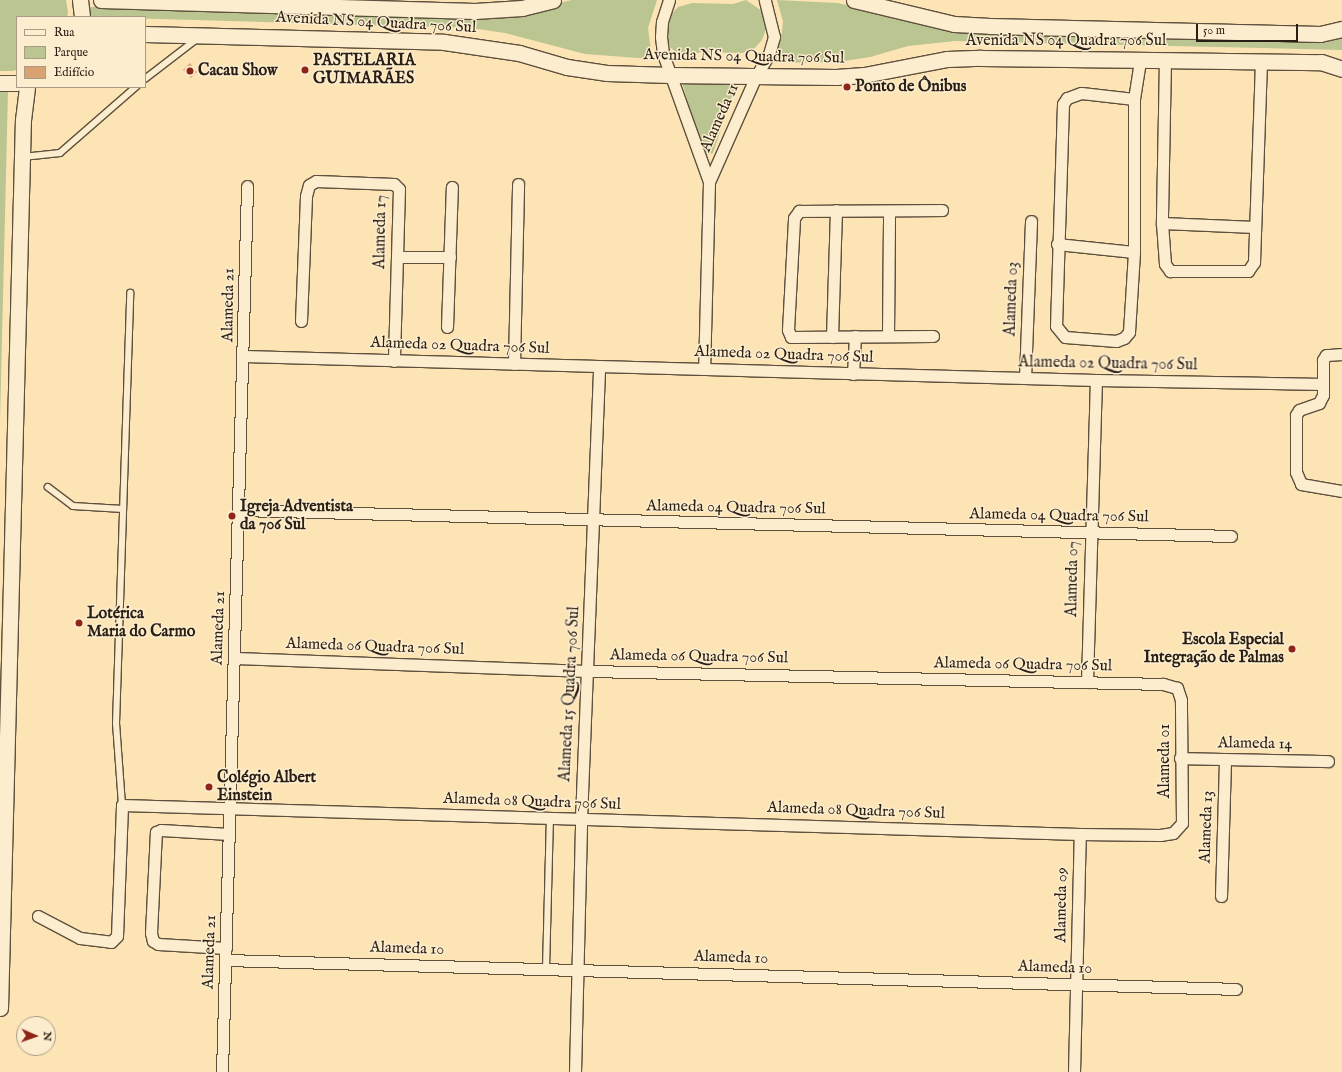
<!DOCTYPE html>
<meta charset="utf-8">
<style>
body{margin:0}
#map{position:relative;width:1342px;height:1072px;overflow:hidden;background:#fce4b5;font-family:"IM FELL English",serif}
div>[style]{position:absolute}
.green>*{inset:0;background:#bac591}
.building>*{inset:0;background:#d9a273}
.roads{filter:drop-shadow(1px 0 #5e503d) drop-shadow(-1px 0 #5e503d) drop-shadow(0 1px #5e503d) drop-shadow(0 -1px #5e503d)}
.lane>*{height:5.5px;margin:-2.75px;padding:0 2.75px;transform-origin:2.75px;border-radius:2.75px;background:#fdedcf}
.street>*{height:11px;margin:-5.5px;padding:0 5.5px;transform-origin:5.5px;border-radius:5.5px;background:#fdedcf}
.secondary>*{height:15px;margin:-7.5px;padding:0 7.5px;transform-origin:7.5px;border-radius:7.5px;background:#fdedcf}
.dots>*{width:11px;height:11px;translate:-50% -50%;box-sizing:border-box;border:2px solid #fdedcf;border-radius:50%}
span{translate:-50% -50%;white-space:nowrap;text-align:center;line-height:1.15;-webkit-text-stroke:3px #fdedcf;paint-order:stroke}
.street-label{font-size:16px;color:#2a1f15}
.poi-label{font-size:16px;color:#2a1f15;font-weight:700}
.left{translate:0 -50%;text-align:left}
.right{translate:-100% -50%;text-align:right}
.legend{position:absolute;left:16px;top:16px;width:130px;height:72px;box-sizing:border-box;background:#fdedcf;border:1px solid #a99b85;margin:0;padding:5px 7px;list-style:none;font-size:12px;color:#2a1f15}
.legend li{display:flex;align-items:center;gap:8px;height:20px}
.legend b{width:20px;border:1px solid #a99b85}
.north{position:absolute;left:16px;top:1016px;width:40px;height:40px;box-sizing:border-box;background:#fdedcf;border:1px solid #a99b85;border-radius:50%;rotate:92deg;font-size:11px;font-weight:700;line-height:16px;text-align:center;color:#2a1f15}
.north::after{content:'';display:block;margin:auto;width:14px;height:18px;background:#8f2418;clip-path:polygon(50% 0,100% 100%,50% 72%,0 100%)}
.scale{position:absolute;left:1196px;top:24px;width:102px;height:18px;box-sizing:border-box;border:2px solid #2a1f15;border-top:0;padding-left:5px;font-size:12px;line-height:14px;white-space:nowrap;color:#2a1f15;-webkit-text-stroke:3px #fdedcf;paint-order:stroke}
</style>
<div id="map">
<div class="green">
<i style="clip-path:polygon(0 0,66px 0,68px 12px,67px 17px,17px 17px,17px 70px,12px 71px,0 71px)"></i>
<i style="clip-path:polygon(572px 0,657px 0,648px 28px,652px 59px,585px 54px,505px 33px,471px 28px,89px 17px,89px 7px,504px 15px)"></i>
<i style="clip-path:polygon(746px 0,762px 11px,767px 26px,762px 40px,753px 50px,742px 53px,702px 52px,680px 56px,669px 46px,665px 32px,667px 19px,678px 7px,692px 3px,733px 4px)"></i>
<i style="clip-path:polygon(777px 0,838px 3px,902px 18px,1342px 35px,1342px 50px,955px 41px,908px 46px,870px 57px,838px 62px,774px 63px,772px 58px,782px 33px,783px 21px)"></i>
<i style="clip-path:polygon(681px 79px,737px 81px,713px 153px,707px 155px,702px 152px)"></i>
<i style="clip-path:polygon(0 91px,8px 91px,0 421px)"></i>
</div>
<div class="building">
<i style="clip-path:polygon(190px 63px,197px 72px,191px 78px,183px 70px)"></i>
</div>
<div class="roads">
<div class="lane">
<i style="left:145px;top:79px;width:66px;rotate:-37.6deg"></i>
<i style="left:23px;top:157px;width:37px;rotate:-6deg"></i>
<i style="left:60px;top:153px;width:101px;rotate:-41deg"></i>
<i style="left:48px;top:487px;width:31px;rotate:37deg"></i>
<i style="left:73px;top:506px;width:50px;rotate:3.4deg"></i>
<i style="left:122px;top:805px;width:81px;rotate:-94.2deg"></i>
<i style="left:116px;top:724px;width:431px;rotate:-88.1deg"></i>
<i style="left:546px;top:969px;width:151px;rotate:-88.5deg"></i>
</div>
<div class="street">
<i style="left:669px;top:0;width:23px;rotate:108deg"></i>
<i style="left:662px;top:22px;width:15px;rotate:94deg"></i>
<i style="left:661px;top:37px;width:17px;rotate:83deg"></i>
<i style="left:663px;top:54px;width:136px;rotate:70.2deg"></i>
<i style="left:709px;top:182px;width:187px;rotate:91.5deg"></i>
<i style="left:1165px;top:60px;width:163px;rotate:91.1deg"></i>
<i style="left:1162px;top:223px;width:93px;rotate:2.5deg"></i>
<i style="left:1134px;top:99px;width:53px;rotate:-173.5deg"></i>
<i style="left:1081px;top:93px;width:15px;rotate:160deg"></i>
<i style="left:1067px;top:98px;width:7px;rotate:124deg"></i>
<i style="left:1063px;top:104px;width:222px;rotate:91.8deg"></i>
<i style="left:1056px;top:326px;width:14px;rotate:51deg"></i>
<i style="left:1065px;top:337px;width:51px;rotate:4.5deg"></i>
<i style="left:1116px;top:341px;width:9px;rotate:-21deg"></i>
<i style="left:1124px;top:338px;width:8px;rotate:-50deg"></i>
<i style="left:1129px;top:332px;width:80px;rotate:-86.4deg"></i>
<i style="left:1134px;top:252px;width:153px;rotate:-90deg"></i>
<i style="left:1134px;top:99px;width:39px;rotate:-81deg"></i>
<i style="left:709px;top:182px;width:116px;rotate:-66.1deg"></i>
<i style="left:756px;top:76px;width:26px;rotate:-59deg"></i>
<i style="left:769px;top:54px;width:18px;rotate:-74deg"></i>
<i style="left:774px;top:37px;width:38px;rotate:-104deg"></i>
<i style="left:1162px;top:223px;width:41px;rotate:85.8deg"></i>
<i style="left:1165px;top:264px;width:9px;rotate:54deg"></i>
<i style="left:1170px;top:271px;width:78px"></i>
<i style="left:1248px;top:271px;width:11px;rotate:-56deg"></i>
<i style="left:1254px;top:262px;width:201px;rotate:-88deg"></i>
<i style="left:1057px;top:244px;width:77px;rotate:5.9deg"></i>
<i style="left:397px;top:257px;width:53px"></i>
<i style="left:301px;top:321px;width:125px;rotate:-87.7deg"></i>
<i style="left:306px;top:196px;width:11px;rotate:-75deg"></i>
<i style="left:309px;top:185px;width:8px;rotate:-30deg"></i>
<i style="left:316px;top:181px;width:78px;rotate:2.2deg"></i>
<i style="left:394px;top:184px;width:7px;rotate:45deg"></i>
<i style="left:399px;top:189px;width:172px;rotate:91.7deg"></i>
<i style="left:447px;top:327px;width:140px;rotate:-88deg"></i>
<i style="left:888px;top:335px;width:124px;rotate:-89.5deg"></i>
<i style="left:933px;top:336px;width:142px;rotate:179.6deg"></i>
<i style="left:791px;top:337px;width:8px;rotate:-113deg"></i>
<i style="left:788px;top:330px;width:112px;rotate:-86.9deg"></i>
<i style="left:794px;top:218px;width:9px;rotate:-54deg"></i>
<i style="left:799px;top:211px;width:143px;rotate:-0.4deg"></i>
<i style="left:832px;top:337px;width:127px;rotate:-88.2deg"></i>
<i style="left:1342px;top:354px;width:16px;rotate:176deg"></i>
<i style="left:1326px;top:355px;width:6px;rotate:121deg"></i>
<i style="left:1323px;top:360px;width:35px;rotate:90deg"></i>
<i style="left:1323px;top:395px;width:9px;rotate:117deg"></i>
<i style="left:1319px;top:403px;width:21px;rotate:161deg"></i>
<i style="left:1299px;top:410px;width:6px;rotate:121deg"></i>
<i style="left:1296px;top:415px;width:57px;rotate:90deg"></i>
<i style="left:1296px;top:472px;width:13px;rotate:67deg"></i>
<i style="left:1301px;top:484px;width:42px;rotate:9.7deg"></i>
<i style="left:244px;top:356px;width:852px;rotate:1.61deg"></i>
<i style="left:1096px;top:380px;width:227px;rotate:1deg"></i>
<i style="left:514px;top:364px;width:180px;rotate:-88.7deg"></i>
<i style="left:853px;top:374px;width:38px;rotate:-87deg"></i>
<i style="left:1025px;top:378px;width:157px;rotate:-87.8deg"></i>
<i style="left:239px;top:510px;width:992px;rotate:1.5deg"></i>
<i style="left:1087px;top:682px;width:302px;rotate:-88.3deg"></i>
<i style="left:1180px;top:758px;width:148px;rotate:1.2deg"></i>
<i style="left:1221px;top:896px;width:137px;rotate:-88.3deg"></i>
<i style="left:38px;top:916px;width:47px;rotate:27.6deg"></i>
<i style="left:80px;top:938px;width:31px;rotate:7deg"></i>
<i style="left:111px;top:942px;width:8px;rotate:-45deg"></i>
<i style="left:117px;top:936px;width:131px;rotate:-87.8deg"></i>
<i style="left:122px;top:805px;width:958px;rotate:1.73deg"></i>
<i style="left:1080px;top:834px;width:80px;rotate:0.7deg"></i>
<i style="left:1160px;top:835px;width:13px;rotate:-9deg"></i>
<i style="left:1173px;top:833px;width:13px;rotate:-48deg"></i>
<i style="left:1182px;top:823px;width:123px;rotate:-90.5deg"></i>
<i style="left:1181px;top:700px;width:13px;rotate:-108deg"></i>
<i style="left:1177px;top:688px;width:15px;rotate:-164deg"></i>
<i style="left:1163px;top:684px;width:575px;rotate:-178.7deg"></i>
<i style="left:588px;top:671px;width:354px;rotate:-177.9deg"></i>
<i style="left:226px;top:948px;width:68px;rotate:-176.6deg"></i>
<i style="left:158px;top:944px;width:6px;rotate:-149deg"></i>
<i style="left:153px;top:941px;width:8px;rotate:-104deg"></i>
<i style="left:151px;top:933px;width:101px;rotate:-87.2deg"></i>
<i style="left:156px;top:832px;width:5px;rotate:-22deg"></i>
<i style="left:161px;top:830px;width:68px;rotate:3.4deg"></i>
<i style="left:226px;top:960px;width:1010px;rotate:1.64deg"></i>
<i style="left:222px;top:1072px;width:886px;rotate:-88.38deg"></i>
<i style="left:575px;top:1072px;width:253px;rotate:-88.6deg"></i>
<i style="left:581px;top:819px;width:453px;rotate:-87.7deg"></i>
<i style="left:1074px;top:1072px;width:238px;rotate:-88.6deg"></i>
</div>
<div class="secondary">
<i style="left:80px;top:0;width:17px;rotate:83deg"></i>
<i style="left:101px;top:0;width:374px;rotate:1.7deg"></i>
<i style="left:475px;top:11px;width:47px;rotate:-3.7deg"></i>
<i style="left:522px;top:8px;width:32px;rotate:-14deg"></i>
<i style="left:854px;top:0;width:103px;rotate:13.5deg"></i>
<i style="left:954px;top:24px;width:36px;rotate:3deg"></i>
<i style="left:990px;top:26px;width:330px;rotate:1.4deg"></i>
<i style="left:1320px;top:34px;width:23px;rotate:-13deg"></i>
<i style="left:145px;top:34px;width:299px;rotate:1.5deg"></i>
<i style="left:444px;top:42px;width:76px;rotate:8.3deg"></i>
<i style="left:519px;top:53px;width:50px;rotate:16.3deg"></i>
<i style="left:567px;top:67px;width:40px;rotate:8.5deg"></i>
<i style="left:607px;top:73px;width:63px;rotate:1.8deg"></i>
<i style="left:670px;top:75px;width:166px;rotate:0.7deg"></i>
<i style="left:836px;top:77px;width:28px;rotate:-4deg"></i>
<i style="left:864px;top:75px;width:85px;rotate:-10.9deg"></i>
<i style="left:947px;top:59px;width:34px;rotate:-2deg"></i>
<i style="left:981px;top:58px;width:340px;rotate:0.7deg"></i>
<i style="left:1321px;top:62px;width:22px;rotate:18deg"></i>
<i style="left:0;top:83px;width:17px"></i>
<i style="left:0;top:1008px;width:888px;rotate:-88.52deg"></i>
<i style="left:23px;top:120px;width:33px;rotate:-83deg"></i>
</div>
</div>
<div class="dots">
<i style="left:305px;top:70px;background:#8f2418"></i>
<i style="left:190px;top:71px;background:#8f2418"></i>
<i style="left:847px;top:87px;background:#8f2418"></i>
<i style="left:232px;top:516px;background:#8f2418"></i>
<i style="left:79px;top:623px;background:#8f2418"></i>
<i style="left:1292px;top:649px;background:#8f2418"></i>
<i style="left:209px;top:787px;background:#8f2418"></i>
</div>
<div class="street-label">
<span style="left:376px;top:23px;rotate:3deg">Avenida NS 04 Quadra 706 Sul</span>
<span style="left:1066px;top:41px">Avenida NS 04 Quadra 706 Sul</span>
<span style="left:744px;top:57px;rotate:1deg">Avenida NS 04 Quadra 706 Sul</span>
<span style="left:720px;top:118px;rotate:-66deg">Alameda 11</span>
<span style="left:381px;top:232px;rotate:-89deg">Alameda 17</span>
<span style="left:1012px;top:299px;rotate:-88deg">Alameda 03</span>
<span style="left:229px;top:305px;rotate:-89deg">Alameda 21</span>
<span style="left:460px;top:346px;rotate:2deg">Alameda 02 Quadra 706 Sul</span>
<span style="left:784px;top:355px;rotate:2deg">Alameda 02 Quadra 706 Sul</span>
<span style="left:1108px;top:364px;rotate:1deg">Alameda 02 Quadra 706 Sul</span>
<span style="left:736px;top:508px;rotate:1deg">Alameda 04 Quadra 706 Sul</span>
<span style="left:1059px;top:516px;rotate:1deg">Alameda 04 Quadra 706 Sul</span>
<span style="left:1073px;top:579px;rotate:-89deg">Alameda 07</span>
<span style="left:219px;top:628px;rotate:-88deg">Alameda 21</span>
<span style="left:375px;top:647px;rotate:2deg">Alameda 06 Quadra 706 Sul</span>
<span style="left:699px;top:657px;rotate:1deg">Alameda 06 Quadra 706 Sul</span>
<span style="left:1023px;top:665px;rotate:1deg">Alameda 06 Quadra 706 Sul</span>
<span style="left:570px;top:694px;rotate:-87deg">Alameda 15 Quadra 706 Sul</span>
<span style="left:1255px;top:744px;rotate:1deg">Alameda 14</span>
<span style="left:1165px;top:761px;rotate:-90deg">Alameda 01</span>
<span style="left:532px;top:802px;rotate:2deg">Alameda 08 Quadra 706 Sul</span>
<span style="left:856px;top:811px;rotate:2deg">Alameda 08 Quadra 706 Sul</span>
<span style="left:1207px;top:827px;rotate:-88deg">Alameda 13</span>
<span style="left:1062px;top:905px;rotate:-89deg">Alameda 09</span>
<span style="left:407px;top:949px;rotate:2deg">Alameda 10</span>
<span style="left:210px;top:952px;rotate:-88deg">Alameda 21</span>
<span style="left:731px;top:958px;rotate:2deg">Alameda 10</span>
<span style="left:1055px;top:968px;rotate:2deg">Alameda 10</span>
</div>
<div class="poi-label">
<span class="left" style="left:313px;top:70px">PASTELARIA<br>GUIMARÃES</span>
<span class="left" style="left:198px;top:71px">Cacau Show</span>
<span class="left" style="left:855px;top:87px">Ponto de Ônibus</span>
<span class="left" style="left:240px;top:516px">Igreja Adventista<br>da 706 Sul</span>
<span class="left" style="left:87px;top:623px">Lotérica<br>Maria do Carmo</span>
<span class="right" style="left:1284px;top:649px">Escola Especial<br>Integração de Palmas</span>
<span class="left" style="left:217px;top:787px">Colégio Albert<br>Einstein</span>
</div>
<ul class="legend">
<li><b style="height:5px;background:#fdedcf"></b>Rua</li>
<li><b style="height:11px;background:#bac591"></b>Parque</li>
<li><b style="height:11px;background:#d9a273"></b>Edifício</li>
</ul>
<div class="north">N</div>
<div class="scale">50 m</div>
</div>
